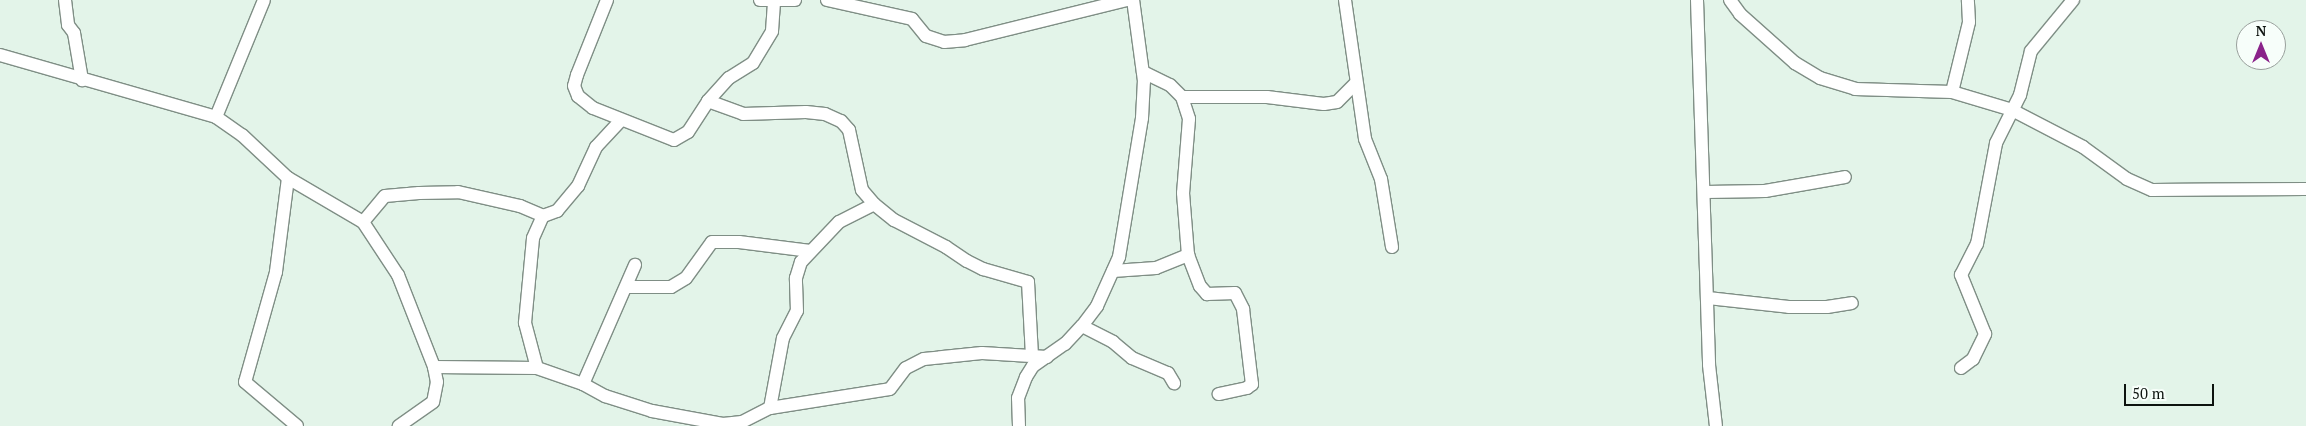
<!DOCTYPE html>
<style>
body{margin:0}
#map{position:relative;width:2306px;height:426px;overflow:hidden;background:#e3f4e9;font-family:"PT Serif",serif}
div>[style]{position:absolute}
.roads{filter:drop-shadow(1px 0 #7f8e85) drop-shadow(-1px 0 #7f8e85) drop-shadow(0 1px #7f8e85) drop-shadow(0 -1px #7f8e85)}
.minor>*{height:12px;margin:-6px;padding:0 6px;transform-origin:6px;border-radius:6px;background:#fff}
span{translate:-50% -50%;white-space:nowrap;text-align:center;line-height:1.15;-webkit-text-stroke:5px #f7fefa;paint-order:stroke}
.north{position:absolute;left:2236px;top:20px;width:50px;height:50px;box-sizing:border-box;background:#f7fefa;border:1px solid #99a09c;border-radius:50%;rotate:0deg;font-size:14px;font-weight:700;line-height:20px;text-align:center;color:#0d130f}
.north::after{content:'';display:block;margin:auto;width:18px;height:22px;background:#8a238a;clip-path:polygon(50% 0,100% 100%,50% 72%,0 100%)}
.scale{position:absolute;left:2124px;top:384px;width:90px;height:22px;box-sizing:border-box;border:2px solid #0d130f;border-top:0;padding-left:6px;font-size:15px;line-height:18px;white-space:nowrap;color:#0d130f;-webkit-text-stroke:4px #f7fefa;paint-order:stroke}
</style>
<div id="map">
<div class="roads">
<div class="minor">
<i style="left:65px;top:0;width:25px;rotate:83deg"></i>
<i style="left:68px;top:25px;width:10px;rotate:53deg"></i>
<i style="left:74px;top:33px;width:48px;rotate:80.3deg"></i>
<i style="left:607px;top:0;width:81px;rotate:111.8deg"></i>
<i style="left:577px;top:75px;width:11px;rotate:105deg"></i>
<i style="left:574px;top:86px;width:11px;rotate:68deg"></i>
<i style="left:578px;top:96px;width:19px;rotate:39deg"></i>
<i style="left:593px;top:108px;width:87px;rotate:21.6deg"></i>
<i style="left:674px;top:140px;width:16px;rotate:-30deg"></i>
<i style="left:688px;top:132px;width:37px;rotate:-57deg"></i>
<i style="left:708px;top:101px;width:31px;rotate:-48deg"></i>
<i style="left:729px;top:78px;width:28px;rotate:-32deg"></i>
<i style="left:753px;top:63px;width:37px;rotate:-59deg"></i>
<i style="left:772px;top:31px;width:30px;rotate:-86deg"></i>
<i style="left:760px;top:0;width:35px"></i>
<i style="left:827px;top:0;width:87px;rotate:12.6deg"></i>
<i style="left:912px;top:19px;width:22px;rotate:51deg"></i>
<i style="left:926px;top:36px;width:19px;rotate:18deg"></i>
<i style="left:944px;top:42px;width:21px;rotate:-5deg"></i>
<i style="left:965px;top:40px;width:167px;rotate:-13.9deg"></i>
<i style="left:1345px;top:0;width:140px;rotate:81.8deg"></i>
<i style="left:1365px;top:139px;width:43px;rotate:68.2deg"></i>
<i style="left:1381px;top:179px;width:69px;rotate:80.8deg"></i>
<i style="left:1697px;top:0;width:365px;rotate:88.1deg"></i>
<i style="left:1709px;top:365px;width:61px;rotate:83.5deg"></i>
<i style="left:1730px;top:0;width:17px;rotate:54deg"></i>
<i style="left:1740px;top:14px;width:74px;rotate:41.7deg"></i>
<i style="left:1795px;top:63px;width:29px;rotate:31deg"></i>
<i style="left:1820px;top:78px;width:37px;rotate:17deg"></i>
<i style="left:1855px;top:89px;width:97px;rotate:1.8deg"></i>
<i style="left:1952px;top:92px;width:63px;rotate:16.7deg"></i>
<i style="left:2012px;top:110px;width:80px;rotate:27.5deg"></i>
<i style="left:2083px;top:147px;width:54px;rotate:36deg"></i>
<i style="left:2127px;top:179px;width:27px;rotate:24deg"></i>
<i style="left:2152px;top:190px;width:154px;rotate:-0.4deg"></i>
<i style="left:0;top:55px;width:225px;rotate:16deg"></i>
<i style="left:216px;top:117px;width:32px;rotate:35deg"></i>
<i style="left:242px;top:135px;width:63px;rotate:43.1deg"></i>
<i style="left:288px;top:178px;width:87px;rotate:30.4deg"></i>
<i style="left:363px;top:222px;width:64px;rotate:56.6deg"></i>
<i style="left:398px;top:275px;width:99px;rotate:68.6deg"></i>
<i style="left:434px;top:367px;width:15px;rotate:79deg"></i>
<i style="left:437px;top:382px;width:20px;rotate:101deg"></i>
<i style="left:433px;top:402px;width:42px;rotate:144.8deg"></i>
<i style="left:1143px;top:72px;width:30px;rotate:26deg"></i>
<i style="left:1170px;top:85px;width:17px;rotate:45deg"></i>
<i style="left:1182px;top:97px;width:23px;rotate:72deg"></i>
<i style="left:1189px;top:119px;width:74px;rotate:94.6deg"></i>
<i style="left:1183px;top:193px;width:62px;rotate:85.4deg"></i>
<i style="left:1188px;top:255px;width:33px;rotate:69deg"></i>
<i style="left:1200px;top:286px;width:11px;rotate:49deg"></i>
<i style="left:1207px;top:294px;width:28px;rotate:-2deg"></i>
<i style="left:1235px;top:293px;width:18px;rotate:63deg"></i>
<i style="left:1243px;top:309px;width:76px;rotate:83.2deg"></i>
<i style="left:1252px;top:384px;width:6px;rotate:141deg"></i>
<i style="left:1247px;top:388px;width:29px;rotate:168deg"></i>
<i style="left:1952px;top:92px;width:72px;rotate:-76.3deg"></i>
<i style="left:1969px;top:22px;width:22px;rotate:-93deg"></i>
<i style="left:1182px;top:97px;width:85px"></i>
<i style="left:1267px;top:97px;width:57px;rotate:7deg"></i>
<i style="left:1324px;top:104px;width:13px;rotate:-9deg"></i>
<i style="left:1337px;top:102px;width:25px;rotate:-45deg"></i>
<i style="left:708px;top:101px;width:37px;rotate:20deg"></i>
<i style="left:743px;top:114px;width:63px;rotate:-1.8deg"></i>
<i style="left:806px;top:112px;width:19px;rotate:6deg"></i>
<i style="left:825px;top:114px;width:17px;rotate:24deg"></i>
<i style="left:841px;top:121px;width:12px;rotate:48deg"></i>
<i style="left:849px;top:130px;width:61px;rotate:77.8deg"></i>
<i style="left:862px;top:190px;width:18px;rotate:49deg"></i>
<i style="left:874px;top:204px;width:26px;rotate:39deg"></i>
<i style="left:894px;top:220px;width:59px;rotate:27.4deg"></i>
<i style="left:946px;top:247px;width:25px;rotate:34deg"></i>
<i style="left:967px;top:261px;width:18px;rotate:27deg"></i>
<i style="left:983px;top:269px;width:47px;rotate:16.1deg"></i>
<i style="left:1028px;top:282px;width:74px;rotate:86.9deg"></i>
<i style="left:216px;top:117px;width:126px;rotate:-67.7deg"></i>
<i style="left:288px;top:178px;width:95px;rotate:97.3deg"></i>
<i style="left:276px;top:272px;width:114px;rotate:105.7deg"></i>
<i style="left:245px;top:382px;width:68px;rotate:40.2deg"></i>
<i style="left:1706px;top:192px;width:59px;rotate:-1deg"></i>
<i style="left:1765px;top:191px;width:81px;rotate:-9.9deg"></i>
<i style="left:363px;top:222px;width:34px;rotate:-50deg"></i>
<i style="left:385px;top:196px;width:34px;rotate:-5deg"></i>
<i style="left:419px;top:193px;width:39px;rotate:-1deg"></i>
<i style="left:458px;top:192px;width:64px;rotate:12.7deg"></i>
<i style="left:520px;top:206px;width:25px;rotate:23deg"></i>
<i style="left:1113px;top:271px;width:43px;rotate:-4deg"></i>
<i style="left:1156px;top:268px;width:35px;rotate:-22deg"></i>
<i style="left:627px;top:287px;width:44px"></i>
<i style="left:671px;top:287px;width:17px;rotate:-31deg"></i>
<i style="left:686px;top:278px;width:44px;rotate:-54.2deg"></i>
<i style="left:712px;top:242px;width:27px"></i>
<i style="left:739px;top:242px;width:72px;rotate:7.2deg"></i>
<i style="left:1708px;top:298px;width:81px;rotate:6.3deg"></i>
<i style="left:1789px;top:307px;width:38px"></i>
<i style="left:1827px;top:307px;width:25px;rotate:-9deg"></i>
<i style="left:1082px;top:326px;width:35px;rotate:27deg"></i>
<i style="left:1113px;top:342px;width:25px;rotate:40deg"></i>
<i style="left:1132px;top:358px;width:39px;rotate:23deg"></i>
<i style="left:1168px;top:373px;width:12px;rotate:59deg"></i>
<i style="left:434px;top:367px;width:103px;rotate:0.6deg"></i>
<i style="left:537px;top:368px;width:49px;rotate:19.2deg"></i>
<i style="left:583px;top:384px;width:25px;rotate:29deg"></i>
<i style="left:605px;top:396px;width:49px;rotate:17.7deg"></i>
<i style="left:652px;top:411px;width:72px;rotate:10.4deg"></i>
<i style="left:723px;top:424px;width:19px;rotate:-6deg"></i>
<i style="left:742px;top:422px;width:31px;rotate:-27deg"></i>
<i style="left:770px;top:408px;width:121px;rotate:-9deg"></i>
<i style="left:890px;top:389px;width:26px;rotate:-53deg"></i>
<i style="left:906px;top:368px;width:20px;rotate:-27deg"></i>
<i style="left:924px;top:359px;width:58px;rotate:-5.9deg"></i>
<i style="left:982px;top:353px;width:65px;rotate:3.5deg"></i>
<i style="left:537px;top:368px;width:47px;rotate:-104.9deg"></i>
<i style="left:525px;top:323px;width:85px;rotate:-84.6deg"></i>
<i style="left:533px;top:238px;width:24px;rotate:-66deg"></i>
<i style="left:543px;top:216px;width:15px;rotate:-20deg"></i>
<i style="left:557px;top:211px;width:33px;rotate:-50deg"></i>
<i style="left:578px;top:186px;width:43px;rotate:-65.2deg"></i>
<i style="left:596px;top:147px;width:37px;rotate:-47deg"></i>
<i style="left:1961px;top:368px;width:15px;rotate:-37deg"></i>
<i style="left:1973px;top:359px;width:28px;rotate:-64deg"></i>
<i style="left:1985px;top:334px;width:64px;rotate:-112.1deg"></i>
<i style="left:1961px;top:275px;width:35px;rotate:-63deg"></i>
<i style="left:1977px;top:244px;width:103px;rotate:-79.3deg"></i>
<i style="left:1996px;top:143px;width:54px;rotate:-63.4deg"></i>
<i style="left:2020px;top:95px;width:45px;rotate:-76deg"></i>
<i style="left:2031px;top:51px;width:66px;rotate:-50.5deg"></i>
<i style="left:583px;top:384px;width:130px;rotate:-66.4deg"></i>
<i style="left:770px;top:408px;width:71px;rotate:-79.5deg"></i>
<i style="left:783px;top:338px;width:30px;rotate:-63deg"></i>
<i style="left:797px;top:311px;width:33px;rotate:-92deg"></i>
<i style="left:796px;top:278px;width:17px;rotate:-73deg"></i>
<i style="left:801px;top:262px;width:55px;rotate:-46.5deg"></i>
<i style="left:839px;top:222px;width:39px;rotate:-27deg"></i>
<i style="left:1019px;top:426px;width:28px;rotate:-92deg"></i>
<i style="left:1018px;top:398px;width:22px;rotate:-69deg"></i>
<i style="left:1026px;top:377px;width:13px;rotate:-58deg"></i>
<i style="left:1033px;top:366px;width:39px;rotate:-35deg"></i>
<i style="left:1065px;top:344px;width:25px;rotate:-47deg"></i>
<i style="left:1082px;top:326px;width:25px;rotate:-53deg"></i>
<i style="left:1097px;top:306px;width:54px;rotate:-65.8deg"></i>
<i style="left:1119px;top:257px;width:141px;rotate:-80.6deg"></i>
<i style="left:1142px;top:118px;width:37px;rotate:-87deg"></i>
<i style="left:1144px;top:81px;width:82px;rotate:-97.7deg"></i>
</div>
</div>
<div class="north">N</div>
<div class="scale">50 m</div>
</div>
